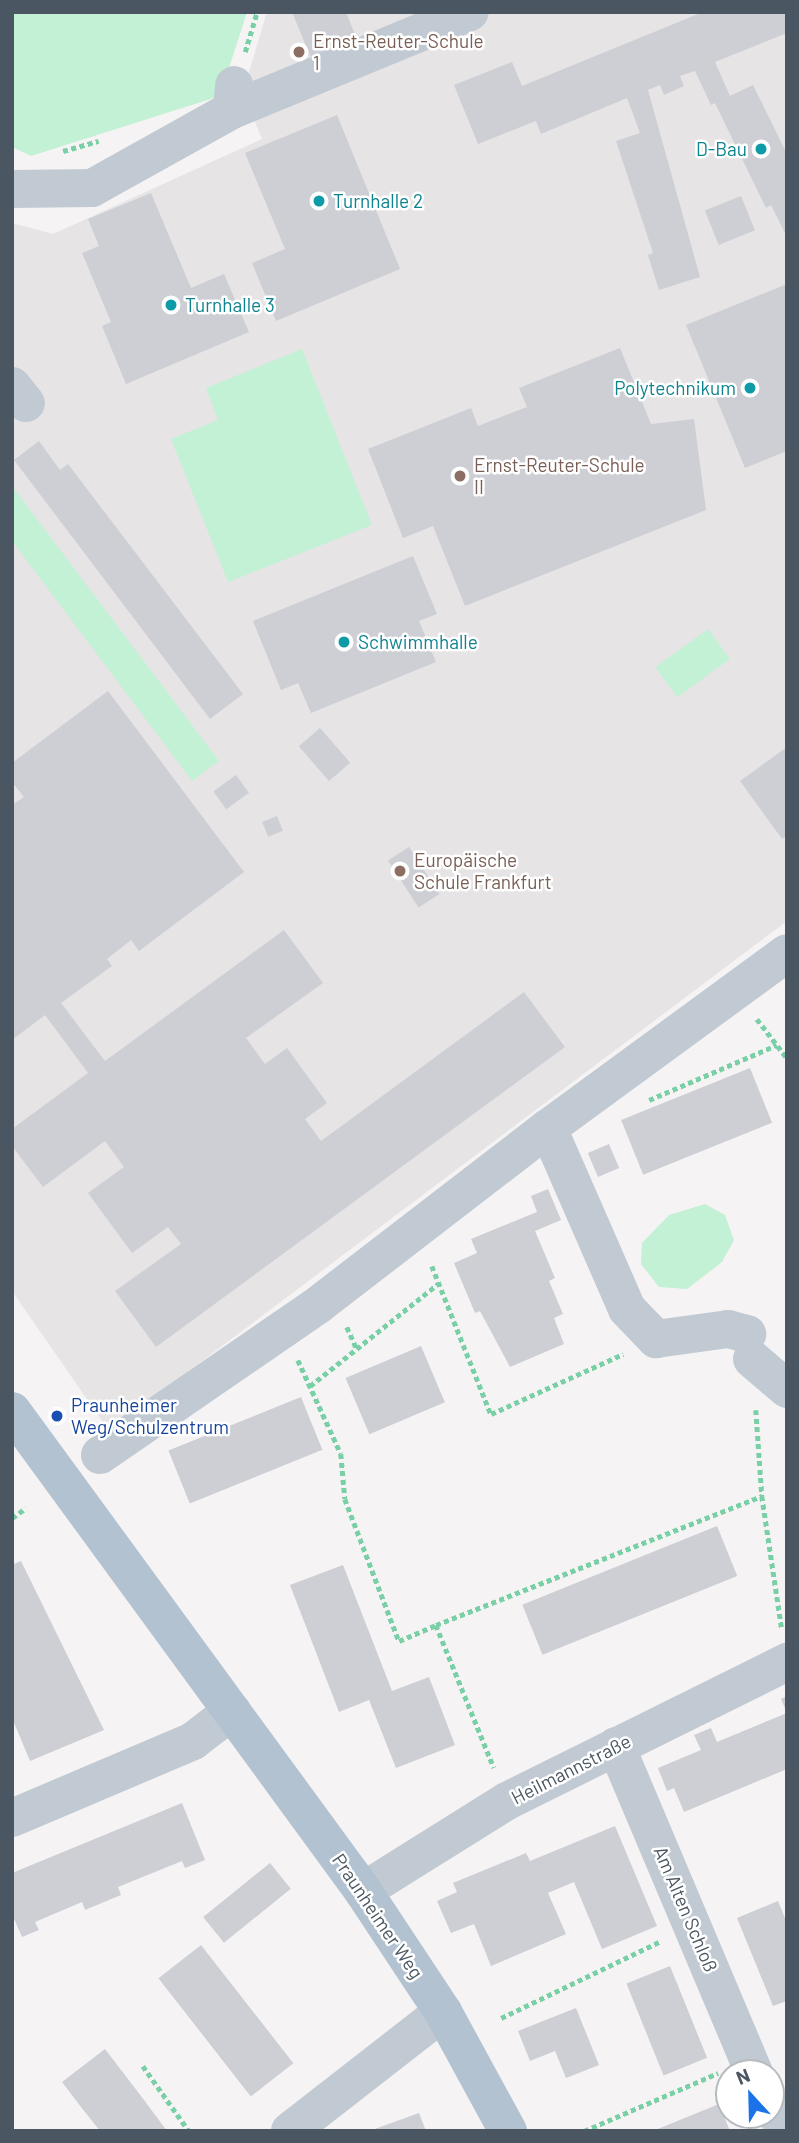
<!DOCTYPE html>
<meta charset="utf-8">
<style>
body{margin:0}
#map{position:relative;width:799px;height:2143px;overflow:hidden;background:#f5f3f3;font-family:Barlow,sans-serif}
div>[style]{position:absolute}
.education>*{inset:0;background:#e6e4e5}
.green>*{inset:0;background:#c3f1d5;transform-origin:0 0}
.building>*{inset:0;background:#cdcfd5;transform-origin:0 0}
.path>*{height:4.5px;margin-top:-2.25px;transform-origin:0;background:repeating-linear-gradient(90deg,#7ad0a6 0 5px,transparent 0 8.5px)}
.minor>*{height:38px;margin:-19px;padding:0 19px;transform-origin:19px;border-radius:19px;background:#c1cad2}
.major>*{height:38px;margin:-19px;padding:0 19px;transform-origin:19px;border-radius:19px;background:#b3c2d1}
.dots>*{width:19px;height:19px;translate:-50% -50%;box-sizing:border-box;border:4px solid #fff;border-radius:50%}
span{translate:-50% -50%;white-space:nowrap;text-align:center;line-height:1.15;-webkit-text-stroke:5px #fff;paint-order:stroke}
.education-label{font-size:19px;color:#785e54}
.left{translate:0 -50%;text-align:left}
.culture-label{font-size:19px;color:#0d838f}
.right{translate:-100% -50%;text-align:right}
.transit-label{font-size:19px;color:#164399}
.street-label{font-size:19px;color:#4a5661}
.frame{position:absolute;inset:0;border:14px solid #4a5661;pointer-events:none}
.north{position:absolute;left:715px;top:2059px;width:70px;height:70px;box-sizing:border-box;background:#fff;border:2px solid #b7bbc0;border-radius:50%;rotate:338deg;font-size:19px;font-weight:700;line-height:28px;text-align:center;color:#4a5661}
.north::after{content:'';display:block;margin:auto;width:24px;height:32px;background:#1a73e8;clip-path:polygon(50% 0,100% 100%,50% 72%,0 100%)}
</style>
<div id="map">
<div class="education">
<i style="clip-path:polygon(267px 12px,445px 12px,243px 92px)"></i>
<i style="clip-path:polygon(450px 12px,771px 12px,787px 36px,787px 921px,109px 1431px,12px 1291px,12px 223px,53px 234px,262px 139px,243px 94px)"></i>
</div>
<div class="green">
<i style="clip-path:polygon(12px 12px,247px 12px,220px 96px,31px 156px,12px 147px)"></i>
<i style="clip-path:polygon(302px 349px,372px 525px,228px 582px,171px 439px,218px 420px,206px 388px)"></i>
<i style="clip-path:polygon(12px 486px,219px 761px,192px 781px,12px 541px)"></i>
<i style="left:708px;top:629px;width:37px;height:65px;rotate:54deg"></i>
<i style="clip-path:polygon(705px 1204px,725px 1215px,734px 1240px,722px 1262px,687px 1289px,659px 1287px,641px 1264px,642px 1243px,669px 1215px)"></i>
</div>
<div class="building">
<i style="clip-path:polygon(292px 12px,346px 12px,357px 40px,311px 58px)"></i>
<i style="clip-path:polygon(703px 12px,787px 12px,787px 33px,715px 62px,730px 96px,753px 85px,787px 154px,787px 237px,771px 205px,766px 208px,715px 103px,711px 105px,695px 71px,680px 76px,684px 86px,664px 95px,660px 85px,648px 90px,700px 277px,659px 290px,648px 255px,653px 253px,616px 141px,640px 133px,627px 98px,541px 134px,536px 121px,478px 144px,454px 85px,512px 62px,522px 86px)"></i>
<i style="clip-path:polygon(337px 115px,400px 269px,276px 321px,252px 263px,285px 249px,245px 153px)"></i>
<i style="clip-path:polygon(151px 193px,191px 288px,224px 274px,249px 332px,126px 384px,102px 326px,111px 322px,82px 253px,99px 246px,88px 219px)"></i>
<i style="left:741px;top:196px;width:37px;height:39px;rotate:68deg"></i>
<i style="clip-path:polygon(787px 284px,787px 451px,745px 468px,686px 325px)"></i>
<i style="clip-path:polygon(620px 348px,651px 424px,694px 419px,706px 510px,465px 606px,433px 526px,403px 538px,368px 449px,471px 408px,478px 426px,527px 407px,519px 388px)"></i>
<i style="clip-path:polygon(39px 441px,60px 470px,68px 464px,243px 694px,210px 719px,14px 460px)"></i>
<i style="clip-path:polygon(413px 556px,437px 614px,419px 621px,436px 662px,311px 713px,298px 683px,281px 690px,253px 621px)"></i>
<i style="clip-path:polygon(108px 691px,244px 872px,139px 951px,131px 940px,107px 959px,112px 966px,61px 1003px,105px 1061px,284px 930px,323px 983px,246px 1038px,265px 1064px,287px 1048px,327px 1103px,305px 1119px,321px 1141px,524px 992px,565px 1047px,156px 1347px,115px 1291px,181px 1244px,168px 1227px,132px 1253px,88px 1193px,124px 1167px,105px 1141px,43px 1187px,12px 1146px,12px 1129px,88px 1073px,45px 1015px,12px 1040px,12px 805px,24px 797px,12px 782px,12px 763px)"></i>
<i style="left:320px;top:728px;width:46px;height:28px;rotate:49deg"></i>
<i style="clip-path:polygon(787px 747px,787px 835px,782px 839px,740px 781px)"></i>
<i style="left:236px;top:775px;width:22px;height:28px;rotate:54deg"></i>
<i style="left:277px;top:816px;width:16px;height:16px;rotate:68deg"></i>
<i style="left:409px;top:847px;width:56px;height:25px;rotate:57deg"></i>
<i style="left:750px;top:1068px;width:59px;height:139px;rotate:68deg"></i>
<i style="left:609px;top:1144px;width:26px;height:23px;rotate:67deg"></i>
<i style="clip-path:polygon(548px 1189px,561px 1220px,535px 1231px,555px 1278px,549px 1281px,563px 1314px,554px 1318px,564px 1344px,510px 1367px,480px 1311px,475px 1313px,454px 1263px,477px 1253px,471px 1239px,537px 1212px,531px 1196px)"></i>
<i style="left:421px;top:1346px;width:61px;height:82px;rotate:67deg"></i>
<i style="left:301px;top:1397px;width:57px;height:143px;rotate:68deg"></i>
<i style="left:717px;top:1526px;width:54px;height:210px;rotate:68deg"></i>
<i style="clip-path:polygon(21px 1561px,104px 1730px,30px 1761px,12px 1718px,12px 1565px)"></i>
<i style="clip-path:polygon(343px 1565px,392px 1691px,429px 1677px,455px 1745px,396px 1768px,369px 1700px,339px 1712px,290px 1585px)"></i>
<i style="clip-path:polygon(787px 1696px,787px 1769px,684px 1812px,674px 1788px,667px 1791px,658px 1768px,701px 1750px,694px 1735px,711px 1728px,717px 1742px,787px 1713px,781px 1699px)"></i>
<i style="clip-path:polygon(182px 1803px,205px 1860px,185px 1868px,182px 1861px,118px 1887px,121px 1895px,85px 1910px,82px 1902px,35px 1922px,39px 1930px,22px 1937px,12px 1914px,12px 1873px)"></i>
<i style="clip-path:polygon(615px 1826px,657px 1926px,602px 1949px,574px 1882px,548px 1893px,566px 1934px,491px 1966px,474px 1924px,451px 1933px,437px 1901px,457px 1892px,453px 1883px,526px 1853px,530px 1861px)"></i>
<i style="left:270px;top:1863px;width:33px;height:86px;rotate:51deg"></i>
<i style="clip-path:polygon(778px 1901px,787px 1923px,787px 2001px,773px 2006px,737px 1918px)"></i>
<i style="left:201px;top:1945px;width:150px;height:54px;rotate:52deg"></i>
<i style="left:670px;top:1966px;width:99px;height:47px;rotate:68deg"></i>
<i style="clip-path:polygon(576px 2008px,599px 2065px,566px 2078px,555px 2051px,530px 2061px,518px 2031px)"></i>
<i style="clip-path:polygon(105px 2049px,144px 2100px,167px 2131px,100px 2131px,81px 2107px,62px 2082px)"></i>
<i style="clip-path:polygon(719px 2104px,730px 2131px,653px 2131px)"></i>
<i style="clip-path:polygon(419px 2113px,426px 2131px,372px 2131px,372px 2130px)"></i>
</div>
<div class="path">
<i style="left:245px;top:52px;width:42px;rotate:-73.3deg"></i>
<i style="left:63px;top:151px;width:37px;rotate:-16deg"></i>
<i style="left:757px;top:1019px;width:49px;rotate:52.4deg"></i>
<i style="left:649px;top:1100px;width:139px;rotate:-23.3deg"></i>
<i style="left:432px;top:1266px;width:159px;rotate:68.3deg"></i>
<i style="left:491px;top:1414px;width:145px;rotate:-24.4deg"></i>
<i style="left:347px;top:1327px;width:24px;rotate:66deg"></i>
<i style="left:298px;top:1360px;width:103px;rotate:65.4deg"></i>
<i style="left:341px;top:1454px;width:45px;rotate:84.9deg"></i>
<i style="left:345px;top:1499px;width:152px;rotate:69.2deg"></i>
<i style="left:399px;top:1641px;width:40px;rotate:-23.4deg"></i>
<i style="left:436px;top:1625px;width:154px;rotate:67.9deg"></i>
<i style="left:310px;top:1386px;width:164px;rotate:-38.6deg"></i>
<i style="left:756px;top:1410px;width:86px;rotate:86deg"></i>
<i style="left:762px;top:1496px;width:135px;rotate:81.5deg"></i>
<i style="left:12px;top:1518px;width:17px;rotate:-36deg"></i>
<i style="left:436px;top:1625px;width:351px;rotate:-21.6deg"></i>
<i style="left:501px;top:2018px;width:178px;rotate:-25.7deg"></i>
<i style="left:143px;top:2066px;width:80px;rotate:54.7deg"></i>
<i style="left:584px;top:2131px;width:146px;rotate:-23.4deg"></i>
</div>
<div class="minor">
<i style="left:232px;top:110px;width:257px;rotate:-22.4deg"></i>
<i style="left:12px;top:189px;width:80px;rotate:-0.7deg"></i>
<i style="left:92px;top:188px;width:160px;rotate:-29.1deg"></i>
<i style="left:232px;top:110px;width:25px;rotate:-85deg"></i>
<i style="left:12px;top:386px;width:22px;rotate:51deg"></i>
<i style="left:548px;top:1128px;width:197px;rotate:66.4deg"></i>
<i style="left:627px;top:1309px;width:42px;rotate:46deg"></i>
<i style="left:656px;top:1339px;width:73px;rotate:-7.9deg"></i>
<i style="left:728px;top:1329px;width:20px;rotate:15deg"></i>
<i style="left:752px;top:1359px;width:46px;rotate:40.6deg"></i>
<i style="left:100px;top:1455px;width:265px;rotate:-34.5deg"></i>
<i style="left:318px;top:1305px;width:290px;rotate:-37.6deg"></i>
<i style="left:548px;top:1128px;width:296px;rotate:-36.2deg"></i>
<i style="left:616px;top:1746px;width:355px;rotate:67.1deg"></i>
<i style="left:12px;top:1818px;width:197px;rotate:-23deg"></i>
<i style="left:193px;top:1741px;width:49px;rotate:-37.6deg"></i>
<i style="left:363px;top:1891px;width:170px;rotate:-32deg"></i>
<i style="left:507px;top:1801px;width:313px;rotate:-26.4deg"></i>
<i style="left:771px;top:2109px;width:24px;rotate:48deg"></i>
<i style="left:290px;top:2131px;width:194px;rotate:-37.9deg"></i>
</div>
<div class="major">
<i style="left:12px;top:1411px;width:595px;rotate:53.82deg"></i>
<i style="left:363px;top:1891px;width:145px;rotate:56.5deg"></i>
<i style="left:443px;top:2012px;width:136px;rotate:61.4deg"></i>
</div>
<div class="dots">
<i style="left:299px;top:52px;background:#8d6e63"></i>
<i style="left:761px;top:149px;background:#0f9aa8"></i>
<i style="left:319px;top:201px;background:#0f9aa8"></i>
<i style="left:171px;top:305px;background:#0f9aa8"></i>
<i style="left:750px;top:388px;background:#0f9aa8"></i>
<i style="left:460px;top:476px;background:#8d6e63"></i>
<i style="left:344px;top:642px;background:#0f9aa8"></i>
<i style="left:400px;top:871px;background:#8d6e63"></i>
<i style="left:57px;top:1416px;background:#1a4fb4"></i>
</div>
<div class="education-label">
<span class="left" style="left:313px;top:52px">Ernst-Reuter-Schule<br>1</span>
<span class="left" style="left:474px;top:476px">Ernst-Reuter-Schule<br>II</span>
<span class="left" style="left:414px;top:871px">Europäische<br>Schule Frankfurt</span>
</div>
<div class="culture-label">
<span class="right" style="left:747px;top:149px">D-Bau</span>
<span class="left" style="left:333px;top:201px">Turnhalle 2</span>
<span class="left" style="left:185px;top:305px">Turnhalle 3</span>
<span class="right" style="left:736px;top:388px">Polytechnikum</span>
<span class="left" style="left:358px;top:642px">Schwimmhalle</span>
</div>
<div class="transit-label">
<span class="left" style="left:71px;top:1416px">Praunheimer<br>Weg/Schulzentrum</span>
</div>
<div class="street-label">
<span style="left:571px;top:1769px;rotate:-27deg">Heilmannstraße</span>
<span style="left:686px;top:1909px;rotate:67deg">Am Alten Schloß</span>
<span style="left:378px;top:1916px;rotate:56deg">Praunheimer Weg</span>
</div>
<div class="frame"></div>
<div class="north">N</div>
</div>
